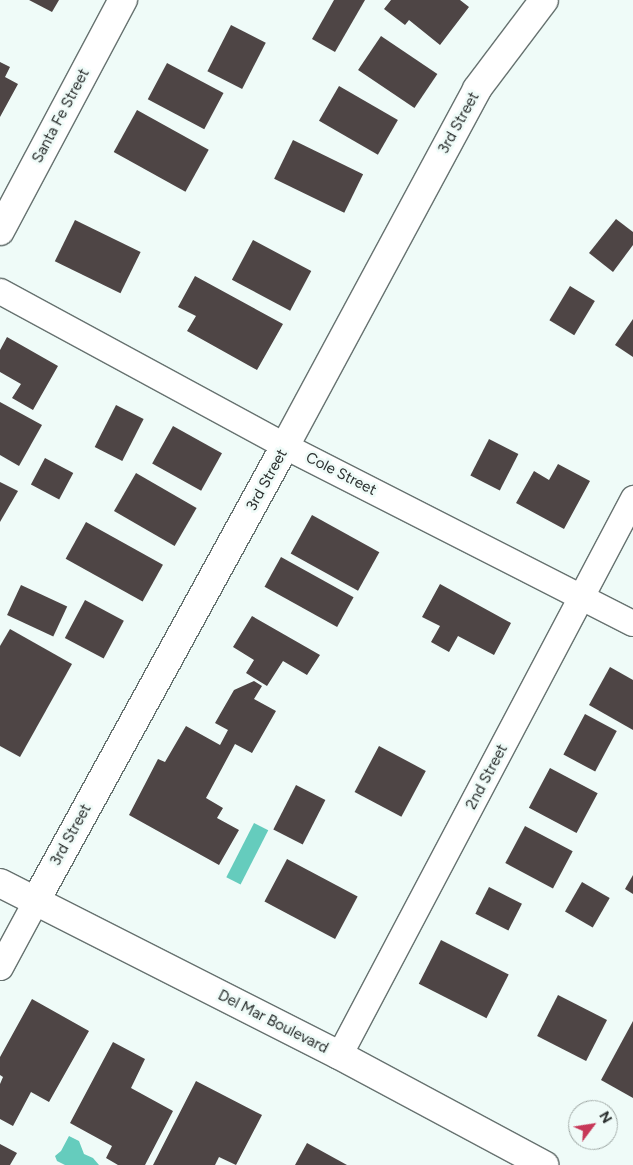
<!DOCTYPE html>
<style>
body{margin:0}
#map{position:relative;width:633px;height:1165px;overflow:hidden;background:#effbf8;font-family:Figtree,sans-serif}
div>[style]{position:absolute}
.water>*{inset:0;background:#65ccbd;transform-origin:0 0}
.building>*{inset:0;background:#4e4545;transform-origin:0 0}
.roads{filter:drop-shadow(1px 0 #677270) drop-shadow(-1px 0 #677270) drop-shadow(0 1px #677270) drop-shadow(0 -1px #677270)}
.minor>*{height:25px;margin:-12.5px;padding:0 12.5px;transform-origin:12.5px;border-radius:12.5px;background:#fff}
.tertiary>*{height:28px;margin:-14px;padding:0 14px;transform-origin:14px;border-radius:14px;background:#fff}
.secondary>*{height:28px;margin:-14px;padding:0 14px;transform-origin:14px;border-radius:14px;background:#fff}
span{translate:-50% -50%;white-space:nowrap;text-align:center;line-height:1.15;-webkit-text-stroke:5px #effbf8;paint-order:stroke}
.street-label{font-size:15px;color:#292d2c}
.north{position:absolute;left:568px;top:1100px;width:50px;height:50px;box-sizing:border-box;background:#effbf8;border:1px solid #a0a9a6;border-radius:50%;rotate:59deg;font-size:14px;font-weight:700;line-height:20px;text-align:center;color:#292d2c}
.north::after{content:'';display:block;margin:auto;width:18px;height:22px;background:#c73858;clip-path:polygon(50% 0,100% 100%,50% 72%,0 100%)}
</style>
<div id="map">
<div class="water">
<i style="left:254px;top:823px;width:16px;height:61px;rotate:27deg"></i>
<i style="clip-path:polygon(69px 1136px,79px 1141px,84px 1154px,93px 1158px,99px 1165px,65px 1165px,57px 1161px,55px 1156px,61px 1151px)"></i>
</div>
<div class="building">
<i style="clip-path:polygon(29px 0,59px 0,52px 12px)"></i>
<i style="clip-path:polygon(334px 0,365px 0,335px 52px,312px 39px)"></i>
<i style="clip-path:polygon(391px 0,460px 0,469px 7px,440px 45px,409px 20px,405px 25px,384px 9px)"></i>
<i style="left:231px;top:25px;width:39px;height:52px;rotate:27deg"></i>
<i style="left:381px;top:36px;width:68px;height:41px;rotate:34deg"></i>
<i style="clip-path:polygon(0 62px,10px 67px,5px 77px,18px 84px,0 117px)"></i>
<i style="left:167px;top:63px;width:64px;height:41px;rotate:28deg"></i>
<i style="left:339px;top:86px;width:68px;height:40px;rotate:30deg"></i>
<i style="left:137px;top:110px;width:82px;height:48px;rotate:29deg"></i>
<i style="left:293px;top:140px;width:78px;height:43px;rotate:26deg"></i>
<i style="clip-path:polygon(616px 219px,633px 232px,633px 245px,613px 272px,589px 253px)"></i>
<i style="left:75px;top:220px;width:73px;height:46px;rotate:26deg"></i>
<i style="left:253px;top:240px;width:66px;height:45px;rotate:28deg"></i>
<i style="clip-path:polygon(195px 276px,283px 324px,257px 370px,187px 331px,196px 316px,178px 307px)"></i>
<i style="left:570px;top:286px;width:29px;height:40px;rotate:31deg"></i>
<i style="clip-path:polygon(633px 319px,633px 357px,615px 345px)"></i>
<i style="clip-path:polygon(7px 337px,58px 366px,33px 410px,12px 398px,21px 384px,0 372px,0 350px)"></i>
<i style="clip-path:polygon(0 402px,42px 425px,19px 466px,0 455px)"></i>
<i style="left:116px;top:405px;width:31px;height:47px;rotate:27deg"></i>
<i style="left:173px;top:426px;width:56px;height:43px;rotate:29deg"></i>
<i style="left:489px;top:439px;width:33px;height:41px;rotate:27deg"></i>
<i style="left:45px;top:458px;width:32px;height:30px;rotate:28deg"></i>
<i style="clip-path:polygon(558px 464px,590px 481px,564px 529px,516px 503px,534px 471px,549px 480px)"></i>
<i style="left:136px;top:473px;width:70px;height:44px;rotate:30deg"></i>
<i style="clip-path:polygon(0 482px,18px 491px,0 522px)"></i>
<i style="left:312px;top:515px;width:77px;height:44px;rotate:29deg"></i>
<i style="left:86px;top:522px;width:88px;height:42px;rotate:29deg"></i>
<i style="left:281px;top:557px;width:83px;height:34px;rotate:29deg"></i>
<i style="clip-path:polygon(440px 584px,511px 623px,494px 655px,458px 636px,449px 652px,431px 642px,440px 626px,422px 617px)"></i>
<i style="left:21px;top:585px;width:51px;height:33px;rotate:25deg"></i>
<i style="left:85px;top:600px;width:44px;height:43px;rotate:28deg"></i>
<i style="clip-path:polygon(252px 616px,320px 655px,307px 675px,283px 661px,267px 686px,246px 673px,254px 660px,233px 647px)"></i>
<i style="clip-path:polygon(10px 629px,72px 664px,20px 757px,0 746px,0 646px)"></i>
<i style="clip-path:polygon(610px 667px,633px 680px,633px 730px,589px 705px)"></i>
<i style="clip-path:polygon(254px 681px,262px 686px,254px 699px,276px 711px,252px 753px,235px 744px,206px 798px,223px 808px,217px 818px,239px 830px,219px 865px,129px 815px,158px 759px,165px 762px,186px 726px,220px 745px,228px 730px,215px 723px,234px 690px)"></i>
<i style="left:585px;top:714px;width:36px;height:46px;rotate:28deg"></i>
<i style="left:379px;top:746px;width:53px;height:52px;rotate:28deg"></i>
<i style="left:550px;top:768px;width:54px;height:45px;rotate:28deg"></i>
<i style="left:296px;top:785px;width:33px;height:50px;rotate:27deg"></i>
<i style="left:525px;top:826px;width:54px;height:42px;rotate:28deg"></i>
<i style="left:287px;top:859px;width:80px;height:48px;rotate:28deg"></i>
<i style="clip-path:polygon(633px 875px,633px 894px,625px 889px)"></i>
<i style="left:582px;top:882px;width:32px;height:34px;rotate:30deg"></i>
<i style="left:489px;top:887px;width:37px;height:30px;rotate:27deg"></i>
<i style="left:441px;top:940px;width:76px;height:49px;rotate:27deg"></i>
<i style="left:558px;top:995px;width:55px;height:46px;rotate:27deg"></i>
<i style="clip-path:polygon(32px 999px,89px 1031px,49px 1102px,31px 1092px,13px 1126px,0 1119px,0 1084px,3px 1077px,0 1075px,0 1057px)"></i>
<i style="clip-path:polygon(633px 1021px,633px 1098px,601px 1080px)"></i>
<i style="clip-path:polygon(113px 1042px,145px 1059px,131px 1088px,173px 1111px,145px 1165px,118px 1165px,106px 1158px,112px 1146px,70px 1123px)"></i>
<i style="clip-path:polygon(196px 1081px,262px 1115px,236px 1165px,219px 1157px,215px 1165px,153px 1165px)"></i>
<i style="clip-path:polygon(307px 1143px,347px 1165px,295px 1165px)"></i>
<i style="clip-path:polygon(0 1144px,17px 1153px,10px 1165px,0 1165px)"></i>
</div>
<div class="roads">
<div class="minor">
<i style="left:0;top:291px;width:324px;rotate:28.5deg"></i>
<i style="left:285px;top:446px;width:390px;rotate:27deg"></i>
<i style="left:0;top:967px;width:74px;rotate:-61.7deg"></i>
<i style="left:339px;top:1055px;width:630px;rotate:-62.17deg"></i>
</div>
<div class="tertiary">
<i style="left:0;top:883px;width:380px;rotate:26.9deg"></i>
<i style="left:339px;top:1055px;width:233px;rotate:28.2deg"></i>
<i style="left:35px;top:902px;width:520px;rotate:-61.27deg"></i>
<i style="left:285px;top:446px;width:405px;rotate:-61.7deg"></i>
<i style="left:477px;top:89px;width:111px;rotate:-53deg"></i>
</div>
<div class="secondary">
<i style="left:0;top:231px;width:262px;rotate:-62deg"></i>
</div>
</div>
<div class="street-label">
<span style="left:61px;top:116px;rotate:-62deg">Santa Fe Street</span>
<span style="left:459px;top:123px;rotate:-61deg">3rd Street</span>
<span style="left:341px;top:474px;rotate:27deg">Cole Street</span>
<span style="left:267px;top:480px;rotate:-61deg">3rd Street</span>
<span style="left:487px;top:777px;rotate:-62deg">2nd Street</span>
<span style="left:71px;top:835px;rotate:-61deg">3rd Street</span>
<span style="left:273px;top:1022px;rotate:27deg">Del Mar Boulevard</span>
</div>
<div class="north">N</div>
</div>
